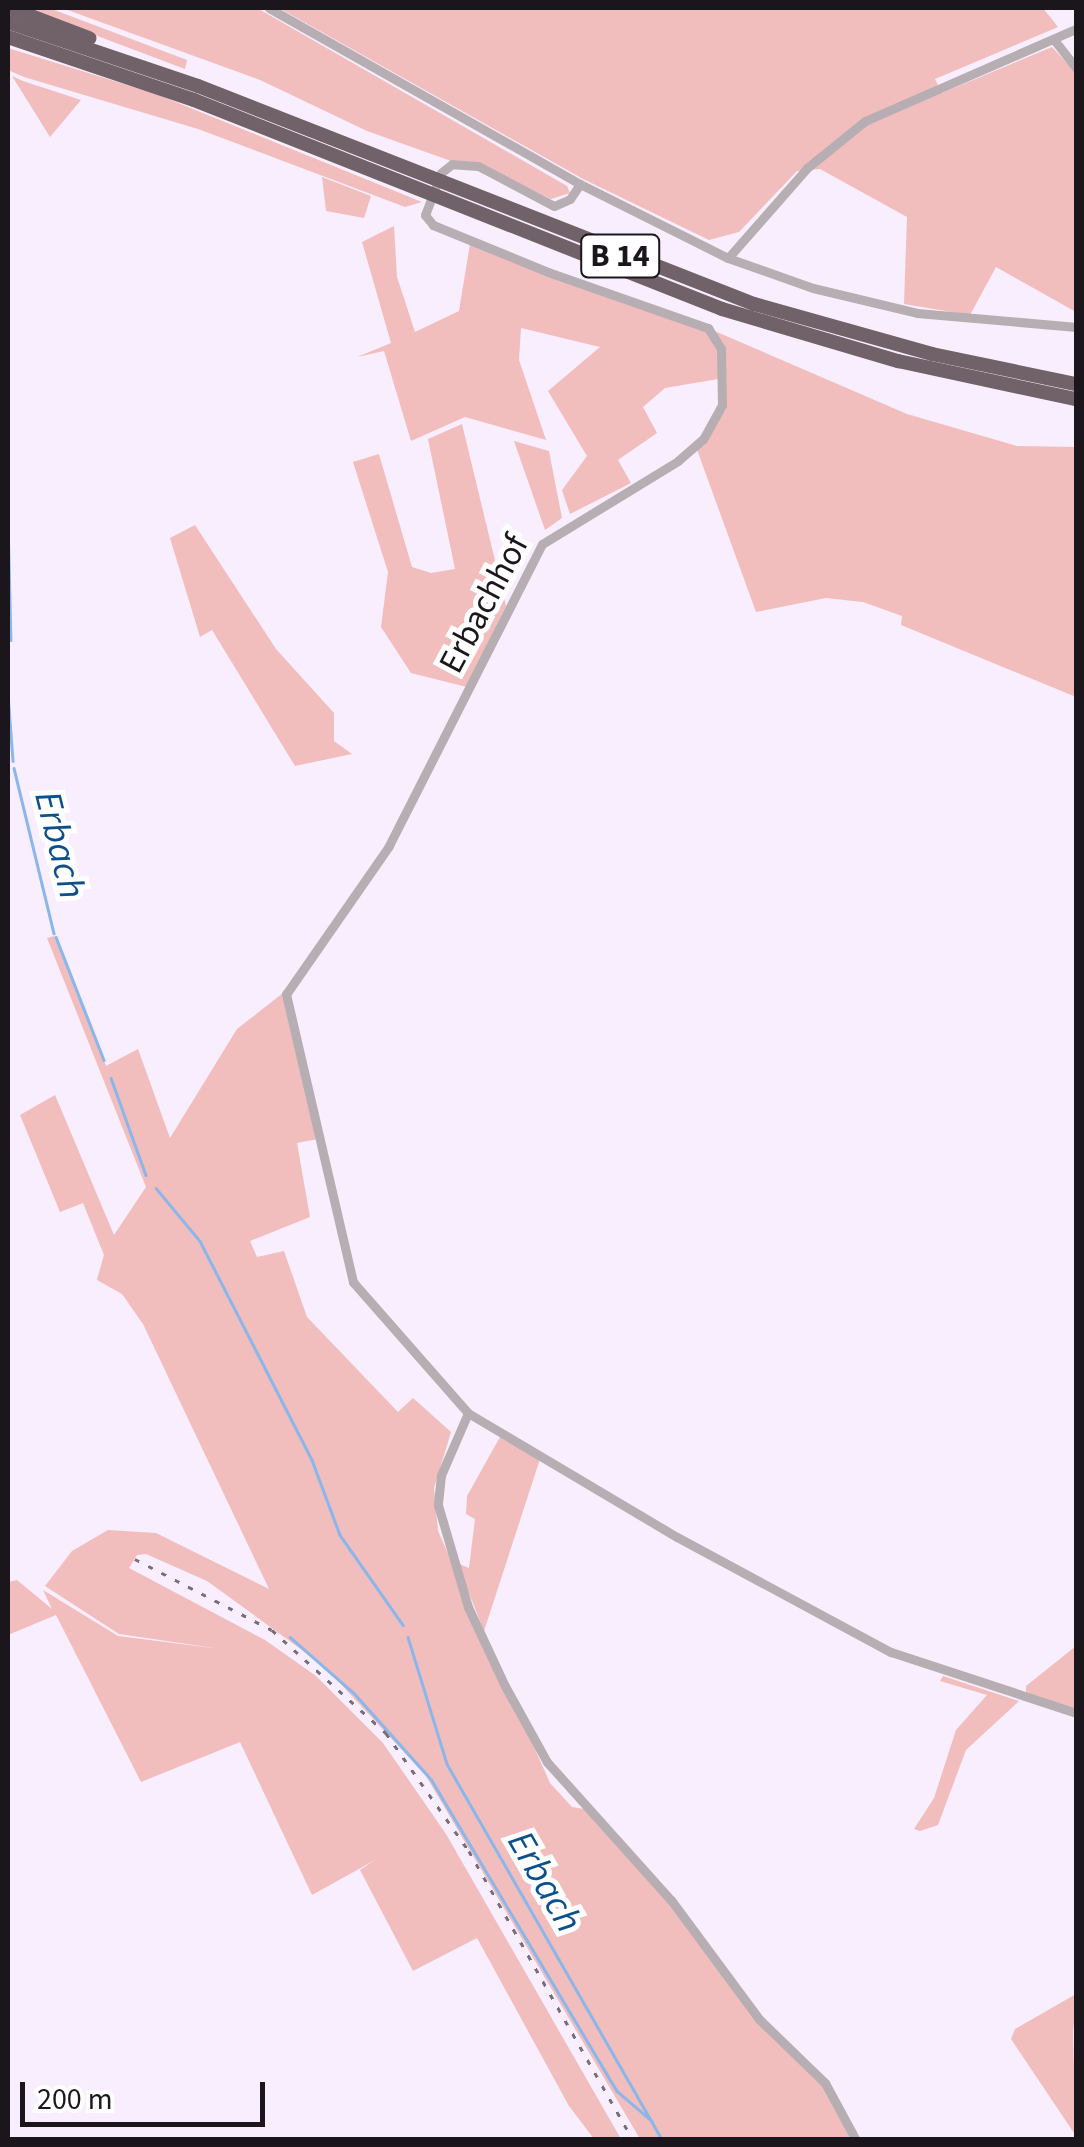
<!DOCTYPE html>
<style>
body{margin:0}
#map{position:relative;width:1084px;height:2147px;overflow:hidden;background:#f9eefe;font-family:"Source Sans 3",sans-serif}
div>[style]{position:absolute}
.green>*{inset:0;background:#f1bdbd}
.stream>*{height:2.5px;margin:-1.25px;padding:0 1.25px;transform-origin:1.25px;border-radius:1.25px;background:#89b7eb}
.minor>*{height:9px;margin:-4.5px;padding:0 4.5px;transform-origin:4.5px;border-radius:4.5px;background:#b6aeb2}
.highway>*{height:14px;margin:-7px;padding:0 7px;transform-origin:7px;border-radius:7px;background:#716169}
.rail>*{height:2.5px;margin-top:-1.25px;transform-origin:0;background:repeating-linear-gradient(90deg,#766f79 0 5px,transparent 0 15px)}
span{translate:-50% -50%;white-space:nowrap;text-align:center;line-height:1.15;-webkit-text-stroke:10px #fff;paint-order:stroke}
.shield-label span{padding:2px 8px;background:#fff;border:2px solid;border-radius:8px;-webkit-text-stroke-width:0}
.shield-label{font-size:32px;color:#1a161b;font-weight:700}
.street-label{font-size:35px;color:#1a161b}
.water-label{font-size:38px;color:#0c4f8d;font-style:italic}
.frame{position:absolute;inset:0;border:10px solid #1a161b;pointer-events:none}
.scale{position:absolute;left:20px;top:2082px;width:245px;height:45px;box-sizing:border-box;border:5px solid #1a161b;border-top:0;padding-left:12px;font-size:30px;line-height:35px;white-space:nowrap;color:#1a161b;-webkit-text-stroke:8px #fff;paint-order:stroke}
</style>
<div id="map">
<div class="green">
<i style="clip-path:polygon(23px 8px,49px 8px,187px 60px,185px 69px)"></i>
<i style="clip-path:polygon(62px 8px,257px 8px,567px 186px,570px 193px,551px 199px,474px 162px,451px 161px,367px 131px,260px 80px)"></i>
<i style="clip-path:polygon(279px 8px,1043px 8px,1058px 27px,935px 79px,942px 93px,1052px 47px,1076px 73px,1076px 312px,996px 267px,970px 315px,904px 304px,907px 217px,820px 169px,797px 171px,739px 232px,709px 240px,583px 179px)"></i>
<i style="clip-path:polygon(8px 48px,156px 94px,422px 202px,405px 207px,198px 129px,24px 77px,8px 70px)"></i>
<i style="clip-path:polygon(12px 76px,23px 81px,81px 100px,50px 137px)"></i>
<i style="clip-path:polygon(322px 177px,371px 196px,364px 218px,326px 211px)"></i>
<i style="clip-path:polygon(394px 226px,397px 277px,415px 332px,459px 311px,470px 244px,682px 317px,907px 414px,1017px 446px,1076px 447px,1076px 697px,901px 625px,902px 616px,863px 602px,826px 598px,756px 612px,696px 447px,718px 416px,724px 378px,665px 388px,643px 407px,657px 433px,618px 460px,631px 483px,570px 514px,562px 490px,587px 456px,548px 391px,600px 347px,521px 328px,519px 360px,546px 440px,465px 417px,411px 441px,384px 351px,357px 357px,391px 343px,362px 242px)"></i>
<i style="clip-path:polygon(462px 424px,506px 606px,467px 687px,411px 673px,381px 627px,388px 572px,353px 462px,379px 454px,412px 567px,431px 573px,455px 569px,428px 439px)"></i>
<i style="clip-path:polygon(514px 441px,549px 451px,562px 518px,545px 530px)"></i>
<i style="clip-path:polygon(195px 525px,276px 649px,334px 713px,334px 741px,352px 754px,295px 766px,212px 630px,200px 637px,170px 538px)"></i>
<i style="clip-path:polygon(54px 936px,106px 1066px,138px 1049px,170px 1138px,237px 1029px,283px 993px,318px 1139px,297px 1143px,310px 1217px,250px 1241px,257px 1257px,284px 1251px,307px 1317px,398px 1412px,413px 1398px,451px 1432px,434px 1488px,438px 1531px,550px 1783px,572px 1807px,584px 1809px,671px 1902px,758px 2020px,821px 2081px,855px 2139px,640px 2139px,426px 1776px,324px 1666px,207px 1581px,146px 1554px,137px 1555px,129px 1568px,265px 1640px,316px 1676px,383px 1743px,446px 1834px,621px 2139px,594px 2139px,569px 2106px,477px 1938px,413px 1971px,360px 1870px,375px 1860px,312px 1895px,240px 1742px,141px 1782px,56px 1615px,8px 1635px,8px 1582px,17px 1580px,52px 1609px,43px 1590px,118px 1636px,221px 1649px,119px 1634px,45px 1586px,72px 1551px,108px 1530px,156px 1533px,269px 1589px,143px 1324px,122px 1294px,97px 1280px,104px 1255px,83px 1203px,60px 1212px,20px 1115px,55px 1095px,114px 1235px,146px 1187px,47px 938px)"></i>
<i style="clip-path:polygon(500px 1437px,540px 1459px,484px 1631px,457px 1563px,469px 1568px,475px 1519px,466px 1514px,467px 1496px)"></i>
<i style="clip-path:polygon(1076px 1646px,1076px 1710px,1026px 1694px,1026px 1686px)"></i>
<i style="clip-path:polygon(943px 1676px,1019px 1701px,966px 1750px,938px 1825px,920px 1831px,914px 1829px,934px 1798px,956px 1730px,987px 1695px,940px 1681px)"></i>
<i style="clip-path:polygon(1076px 1994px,1073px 2034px,1076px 2136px,1011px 2039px,1015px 2029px)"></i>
</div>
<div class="stream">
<i style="left:8px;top:520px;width:120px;rotate:88.6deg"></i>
<i style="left:8px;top:694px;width:67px;rotate:85.7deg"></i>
<i style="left:14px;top:768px;width:170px;rotate:76.4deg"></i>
<i style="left:56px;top:937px;width:132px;rotate:68.7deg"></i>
<i style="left:111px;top:1078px;width:103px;rotate:70.2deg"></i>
<i style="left:156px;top:1188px;width:69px;rotate:50.3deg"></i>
<i style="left:200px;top:1241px;width:246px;rotate:62.9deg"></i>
<i style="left:312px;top:1460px;width:80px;rotate:69.5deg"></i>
<i style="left:340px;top:1535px;width:110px;rotate:55deg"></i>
<i style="left:290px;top:1637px;width:85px;rotate:41.2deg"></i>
<i style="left:354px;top:1693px;width:115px;rotate:48.2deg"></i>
<i style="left:431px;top:1779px;width:363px;rotate:59.2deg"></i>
<i style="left:617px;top:2091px;width:46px;rotate:40.6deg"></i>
<i style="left:408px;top:1637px;width:133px;rotate:72.9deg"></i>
<i style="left:447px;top:1764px;width:433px;rotate:60.2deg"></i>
</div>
<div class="minor">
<i style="left:269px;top:8px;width:357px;rotate:29.5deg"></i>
<i style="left:580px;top:184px;width:165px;rotate:26.6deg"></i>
<i style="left:728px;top:258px;width:90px;rotate:19.4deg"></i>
<i style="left:813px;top:288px;width:107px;rotate:13.5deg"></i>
<i style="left:917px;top:313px;width:160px;rotate:5deg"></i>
<i style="left:1055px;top:41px;width:34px;rotate:52deg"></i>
<i style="left:580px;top:184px;width:18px;rotate:124deg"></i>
<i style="left:570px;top:199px;width:17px;rotate:156deg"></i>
<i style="left:554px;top:206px;width:86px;rotate:-152.2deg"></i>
<i style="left:478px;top:166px;width:26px;rotate:-176deg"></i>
<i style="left:452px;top:164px;width:14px;rotate:141deg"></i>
<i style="left:441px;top:173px;width:45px;rotate:110.9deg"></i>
<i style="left:425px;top:215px;width:13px;rotate:51deg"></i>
<i style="left:433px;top:225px;width:124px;rotate:22.2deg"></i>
<i style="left:548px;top:272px;width:170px;rotate:19.3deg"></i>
<i style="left:708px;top:328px;width:25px;rotate:58deg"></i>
<i style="left:721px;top:349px;width:56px;rotate:89deg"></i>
<i style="left:722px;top:405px;width:39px;rotate:119deg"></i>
<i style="left:703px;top:439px;width:33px;rotate:139deg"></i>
<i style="left:678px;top:461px;width:159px;rotate:148.6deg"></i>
<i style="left:542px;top:544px;width:339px;rotate:116.9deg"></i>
<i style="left:389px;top:846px;width:180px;rotate:124.8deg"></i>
<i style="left:286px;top:994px;width:296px;rotate:76.9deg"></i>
<i style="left:353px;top:1282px;width:174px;rotate:48.7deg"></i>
<i style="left:468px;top:1413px;width:243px;rotate:30.7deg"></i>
<i style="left:677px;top:1537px;width:243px;rotate:28.3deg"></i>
<i style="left:891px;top:1652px;width:195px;rotate:18.2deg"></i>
<i style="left:728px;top:258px;width:120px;rotate:-48.7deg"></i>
<i style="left:807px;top:168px;width:75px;rotate:-39deg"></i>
<i style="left:865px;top:121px;width:230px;rotate:-23.6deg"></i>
<i style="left:468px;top:1413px;width:68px;rotate:113.5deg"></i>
<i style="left:441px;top:1475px;width:30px;rotate:96deg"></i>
<i style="left:438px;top:1505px;width:106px;rotate:73.6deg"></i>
<i style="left:468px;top:1607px;width:87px;rotate:64.9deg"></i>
<i style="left:505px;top:1686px;width:87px;rotate:61.1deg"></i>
<i style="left:547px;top:1762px;width:186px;rotate:48.1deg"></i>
<i style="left:671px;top:1900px;width:148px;rotate:53.5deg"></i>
<i style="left:759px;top:2019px;width:92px;rotate:44.1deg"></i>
<i style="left:825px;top:2083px;width:65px;rotate:61.5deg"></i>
</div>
<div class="highway">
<i style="left:10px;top:8px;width:85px;rotate:20.8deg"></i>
<i style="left:8px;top:22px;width:200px;rotate:18.6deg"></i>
<i style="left:198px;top:86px;width:597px;rotate:21.41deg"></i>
<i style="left:754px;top:304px;width:185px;rotate:15.7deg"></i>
<i style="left:932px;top:354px;width:147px;rotate:11.8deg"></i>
<i style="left:8px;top:37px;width:196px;rotate:18.7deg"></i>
<i style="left:194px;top:100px;width:568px;rotate:21.6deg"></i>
<i style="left:722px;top:309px;width:184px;rotate:16.5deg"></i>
<i style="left:898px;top:361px;width:182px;rotate:12.1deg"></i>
</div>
<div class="rail">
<i style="left:135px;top:1559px;width:154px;rotate:27.4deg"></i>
<i style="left:272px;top:1630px;width:154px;rotate:42.1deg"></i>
<i style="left:386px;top:1733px;width:144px;rotate:54.9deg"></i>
<i style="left:469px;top:1851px;width:332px;rotate:60.4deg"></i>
</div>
<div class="shield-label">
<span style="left:620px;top:256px">B 14</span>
</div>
<div class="street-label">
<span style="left:484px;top:604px;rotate:-62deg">Erbachhof</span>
</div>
<div class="water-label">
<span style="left:59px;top:845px;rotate:76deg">Erbach</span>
<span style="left:544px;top:1882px;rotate:60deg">Erbach</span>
</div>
<div class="frame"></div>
<div class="scale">200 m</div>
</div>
